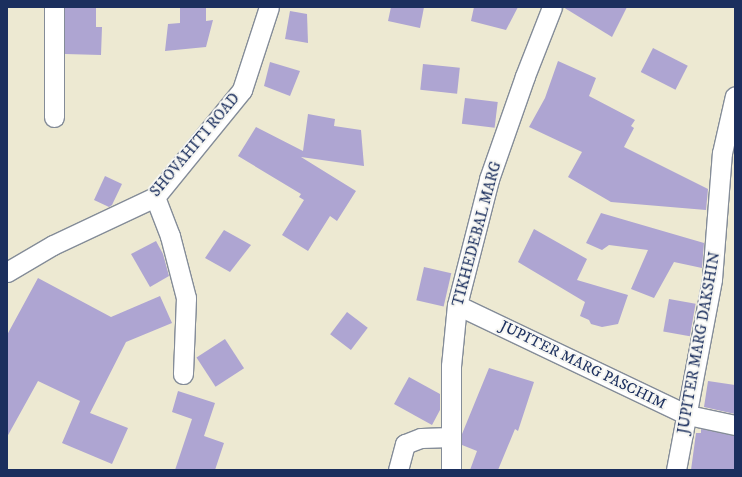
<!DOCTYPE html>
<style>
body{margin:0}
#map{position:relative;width:742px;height:477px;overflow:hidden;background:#ede9d2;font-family:"IM FELL DW Pica",serif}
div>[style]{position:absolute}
.building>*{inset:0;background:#aea5d2;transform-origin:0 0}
.roads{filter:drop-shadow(1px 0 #848c98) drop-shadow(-1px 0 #848c98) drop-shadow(0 1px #848c98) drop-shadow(0 -1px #848c98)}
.minor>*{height:19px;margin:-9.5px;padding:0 9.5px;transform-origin:9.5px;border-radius:9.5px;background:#fff}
span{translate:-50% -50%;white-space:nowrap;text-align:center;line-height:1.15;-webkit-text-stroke:4px #f6f6f2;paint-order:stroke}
.street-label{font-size:15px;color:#1b2f5e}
.frame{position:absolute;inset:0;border:8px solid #1b2f5e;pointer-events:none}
</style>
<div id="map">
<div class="building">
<i style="clip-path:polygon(65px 7px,96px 7px,96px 27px,102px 27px,101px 55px,65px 54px)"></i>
<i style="clip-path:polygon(180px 7px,206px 7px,206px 21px,213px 20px,206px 47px,165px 51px,168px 24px,180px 23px)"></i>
<i style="clip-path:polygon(391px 7px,424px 7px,420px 28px,388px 21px)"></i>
<i style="clip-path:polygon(474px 7px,518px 7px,506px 30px,471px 21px)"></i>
<i style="clip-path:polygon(563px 7px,627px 7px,612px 37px)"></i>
<i style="clip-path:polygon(290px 11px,307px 14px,308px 43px,285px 39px)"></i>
<i style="left:653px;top:48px;width:39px;height:27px;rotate:27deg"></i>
<i style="clip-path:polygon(558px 61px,596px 78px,589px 96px,635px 120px,631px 126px,634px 128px,624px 147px,708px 189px,706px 210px,611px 202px,568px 177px,582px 152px,529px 127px,545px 98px)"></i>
<i style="clip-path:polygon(270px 62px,300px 71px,290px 96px,264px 86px)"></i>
<i style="left:423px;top:64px;width:37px;height:26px;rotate:6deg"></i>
<i style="left:465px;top:98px;width:33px;height:26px;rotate:7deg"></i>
<i style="clip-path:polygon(308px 114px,335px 119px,334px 126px,361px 130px,364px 166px,301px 157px,356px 191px,337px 221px,330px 216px,308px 251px,282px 235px,304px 200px,299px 197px,301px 194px,238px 156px,256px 127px,303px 151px)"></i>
<i style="clip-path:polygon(105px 176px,122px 184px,112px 205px,109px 207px,94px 200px)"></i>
<i style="clip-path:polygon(601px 213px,704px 243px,702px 268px,674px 262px,654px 298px,631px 289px,648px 250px,609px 245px,602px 250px,586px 243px)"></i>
<i style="clip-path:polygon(534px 229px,587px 259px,577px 280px,628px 295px,618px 324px,602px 327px,591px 324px,589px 320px,580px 316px,585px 302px,518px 262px)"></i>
<i style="clip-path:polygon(224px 230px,251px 245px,230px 272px,205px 258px)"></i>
<i style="clip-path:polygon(156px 241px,163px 254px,169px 276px,150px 287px,131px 254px)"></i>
<i style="left:424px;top:267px;width:28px;height:34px;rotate:13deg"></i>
<i style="clip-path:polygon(38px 278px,111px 317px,160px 296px,172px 323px,126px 342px,90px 413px,128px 428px,112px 464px,62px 443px,80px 401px,38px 381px,7px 437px,7px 335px)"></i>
<i style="left:669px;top:299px;width:27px;height:33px;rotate:10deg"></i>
<i style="left:347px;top:312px;width:26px;height:28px;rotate:37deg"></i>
<i style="left:225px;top:339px;width:35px;height:34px;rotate:57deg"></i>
<i style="clip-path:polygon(489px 368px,534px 382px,518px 431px,515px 429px,498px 470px,470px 470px,477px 451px,462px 445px,462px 434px)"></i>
<i style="clip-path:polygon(409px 377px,440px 394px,440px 410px,432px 425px,394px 404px)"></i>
<i style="clip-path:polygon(708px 381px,735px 385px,735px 414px,704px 407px)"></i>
<i style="clip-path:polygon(178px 391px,215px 403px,204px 436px,224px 443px,215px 470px,175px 470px,192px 419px,172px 412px)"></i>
<i style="clip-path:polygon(701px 429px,735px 436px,735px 470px,691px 470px,696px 433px,701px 433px)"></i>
</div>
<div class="roads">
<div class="minor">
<i style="left:54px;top:117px;width:110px;rotate:-90deg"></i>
<i style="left:155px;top:197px;width:42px;rotate:69deg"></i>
<i style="left:170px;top:236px;width:64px;rotate:75.5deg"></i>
<i style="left:186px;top:298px;width:76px;rotate:92.3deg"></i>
<i style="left:7px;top:272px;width:53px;rotate:-30.4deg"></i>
<i style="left:53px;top:245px;width:113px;rotate:-25.2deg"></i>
<i style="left:155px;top:197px;width:138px;rotate:-50.9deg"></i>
<i style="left:242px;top:90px;width:87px;rotate:-72deg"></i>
<i style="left:457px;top:305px;width:256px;rotate:25.5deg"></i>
<i style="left:688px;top:415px;width:48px;rotate:12deg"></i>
<i style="left:398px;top:470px;width:27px;rotate:-75deg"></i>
<i style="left:405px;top:444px;width:17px;rotate:-21deg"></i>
<i style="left:421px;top:438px;width:30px;rotate:-2deg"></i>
<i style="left:451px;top:470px;width:104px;rotate:-90deg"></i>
<i style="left:451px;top:366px;width:61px;rotate:-84.4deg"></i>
<i style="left:457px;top:305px;width:130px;rotate:-75.7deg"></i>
<i style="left:489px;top:179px;width:109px;rotate:-70.7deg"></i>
<i style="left:525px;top:76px;width:74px;rotate:-68.6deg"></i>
<i style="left:676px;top:470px;width:194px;rotate:-79.3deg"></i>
<i style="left:712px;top:279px;width:126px;rotate:-85.5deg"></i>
<i style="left:722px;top:153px;width:58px;rotate:-77.2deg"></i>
</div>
</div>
<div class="street-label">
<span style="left:195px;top:145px;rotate:-50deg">SHOVAHITI ROAD</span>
<span style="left:477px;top:234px;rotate:-75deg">TIKHEDEBAL MARG</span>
<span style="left:699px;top:343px;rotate:-80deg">JUPITER MARG DAKSHIN</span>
<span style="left:583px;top:365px;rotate:26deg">JUPITER MARG PASCHIM</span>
</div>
<div class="frame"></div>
</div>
